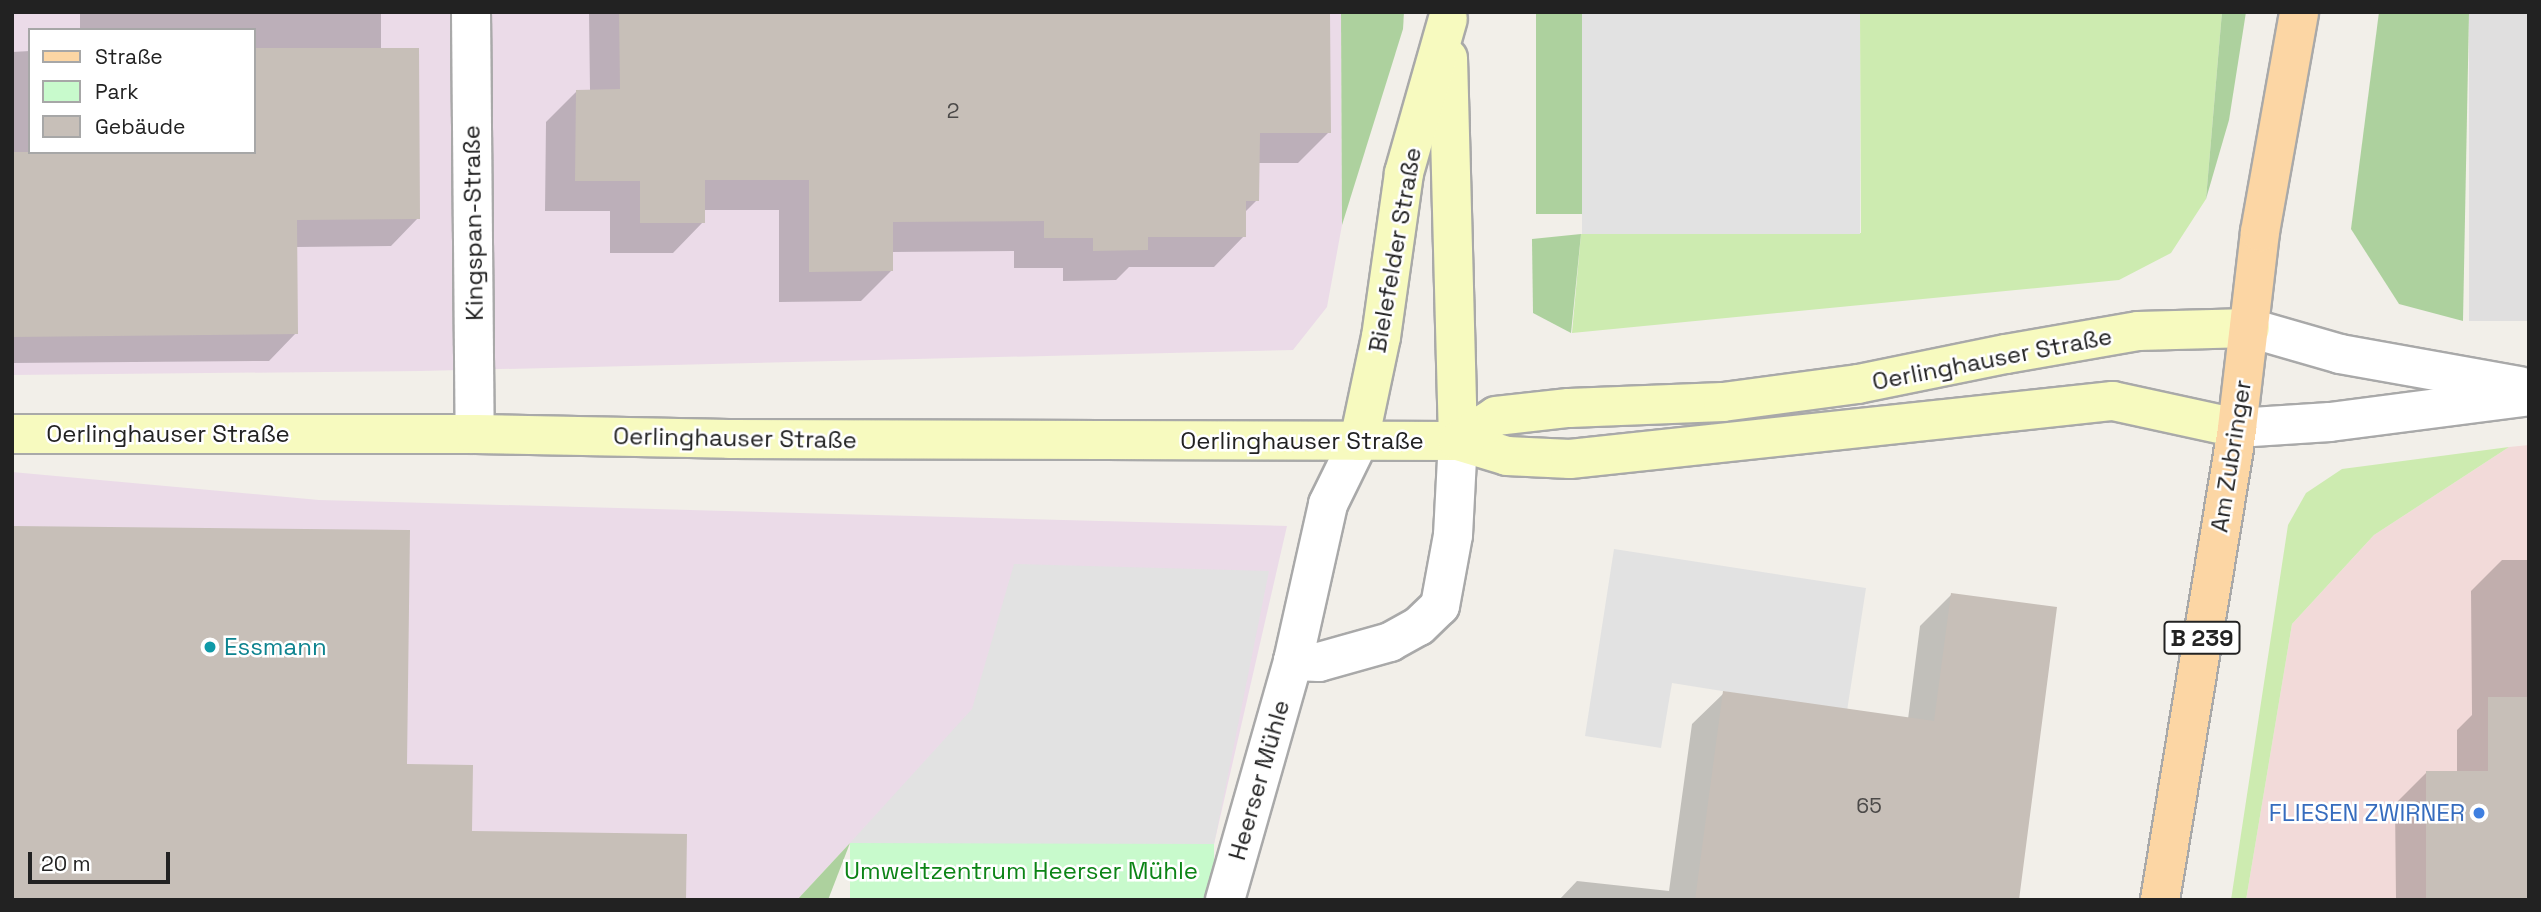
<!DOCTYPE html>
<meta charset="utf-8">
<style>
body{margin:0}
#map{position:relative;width:2541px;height:912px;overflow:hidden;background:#f2efe9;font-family:"Space Grotesk",sans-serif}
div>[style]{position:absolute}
.residential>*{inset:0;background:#e0dfdf;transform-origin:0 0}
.commercial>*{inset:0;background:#f2dad9}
.industrial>*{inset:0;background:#ebdbe8}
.grass>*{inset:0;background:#cdebb0}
.forest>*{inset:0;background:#add19e;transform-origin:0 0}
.park>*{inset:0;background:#c8facc;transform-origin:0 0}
.parking>*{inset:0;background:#e2e2e2;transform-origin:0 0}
.shadow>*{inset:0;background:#0003}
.building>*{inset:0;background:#c7bfb8}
.roads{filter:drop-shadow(2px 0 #a9a9a9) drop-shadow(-2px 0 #a9a9a9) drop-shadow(0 2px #a9a9a9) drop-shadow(0 -2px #a9a9a9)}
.minor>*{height:38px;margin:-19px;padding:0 19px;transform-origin:19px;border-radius:19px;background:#fff}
.tertiary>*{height:38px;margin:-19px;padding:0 19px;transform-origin:19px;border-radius:19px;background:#fff}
.secondary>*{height:38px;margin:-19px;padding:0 19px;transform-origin:19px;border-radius:19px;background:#f7fabf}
.primary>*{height:38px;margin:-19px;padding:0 19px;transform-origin:19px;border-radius:19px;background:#fcd6a4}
.dots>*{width:19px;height:19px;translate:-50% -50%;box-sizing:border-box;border:4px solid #fff;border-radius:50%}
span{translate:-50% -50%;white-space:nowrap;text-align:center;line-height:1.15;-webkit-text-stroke:5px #fff;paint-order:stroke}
.number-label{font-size:21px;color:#4b4948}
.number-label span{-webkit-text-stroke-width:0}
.shield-label span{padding:2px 5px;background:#fff;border:2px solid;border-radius:5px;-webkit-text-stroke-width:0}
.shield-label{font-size:23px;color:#222;font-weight:700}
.street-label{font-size:24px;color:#222}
.culture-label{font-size:24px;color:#0d838f}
.left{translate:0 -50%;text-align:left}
.shop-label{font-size:24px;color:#366cbe}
.right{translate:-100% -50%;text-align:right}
.park-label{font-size:24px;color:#0c8416}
.frame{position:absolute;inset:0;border:14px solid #222;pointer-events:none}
.legend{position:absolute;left:28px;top:28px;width:228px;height:126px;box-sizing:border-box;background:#fff;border:2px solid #a7a7a7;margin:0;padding:9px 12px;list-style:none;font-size:21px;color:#222}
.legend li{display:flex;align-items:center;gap:14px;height:35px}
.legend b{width:35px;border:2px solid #a7a7a7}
.scale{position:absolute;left:28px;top:852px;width:142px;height:32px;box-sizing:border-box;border:4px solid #222;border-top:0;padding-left:9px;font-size:21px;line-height:24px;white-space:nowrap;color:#222;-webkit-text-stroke:5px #fff;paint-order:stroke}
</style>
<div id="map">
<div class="residential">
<i style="left:2469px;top:12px;width:60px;height:309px"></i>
</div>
<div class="commercial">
<i style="clip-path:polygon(2529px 445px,2529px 900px,2246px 900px,2292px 624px,2374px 535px,2509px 447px)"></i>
</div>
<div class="industrial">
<i style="clip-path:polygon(evenodd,12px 12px,1341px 12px,1342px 225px,1327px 307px,1293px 350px,421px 371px,12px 375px,12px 12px,30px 30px,254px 30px,254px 152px,30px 152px,30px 30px)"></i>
<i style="clip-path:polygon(12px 472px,319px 500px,1287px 526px,1214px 844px,850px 843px,797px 900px,12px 900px)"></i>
</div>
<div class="grass">
<i style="clip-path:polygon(1860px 12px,2222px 12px,2206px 199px,2171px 253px,2119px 280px,1572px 333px,1581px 234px,1861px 233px)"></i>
<i style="clip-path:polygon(2509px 447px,2374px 535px,2292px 624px,2246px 900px,2231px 900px,2288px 525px,2306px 493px,2342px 469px)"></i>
</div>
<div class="forest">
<i style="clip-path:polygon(1341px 12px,1404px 12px,1403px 29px,1342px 225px)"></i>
<i style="left:1536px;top:12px;width:46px;height:202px"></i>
<i style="clip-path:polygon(2222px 12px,2246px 12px,2229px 120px,2206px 199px)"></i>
<i style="clip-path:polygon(2379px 12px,2469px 12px,2463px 321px,2399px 304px,2351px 229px)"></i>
<i style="clip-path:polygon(1581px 234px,1571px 333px,1533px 313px,1532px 239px)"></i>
<i style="clip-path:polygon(850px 843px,828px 900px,797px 900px)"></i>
</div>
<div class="park">
<i style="left:850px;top:843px;width:364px;height:61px"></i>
</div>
<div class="parking">
<i style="left:1582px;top:12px;width:278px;height:222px"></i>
<i style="clip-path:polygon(1614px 549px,1866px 588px,1847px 711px,1672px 683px,1661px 748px,1585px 736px)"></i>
<i style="clip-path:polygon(1014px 564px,1269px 571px,1214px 844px,850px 843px,972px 709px)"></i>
</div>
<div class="shadow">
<i style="clip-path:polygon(80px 12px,381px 12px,381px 49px,418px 218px,391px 246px,296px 247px,296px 333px,269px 361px,12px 363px,12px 52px,30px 51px,30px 152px,254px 152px,254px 30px,80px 30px)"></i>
<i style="clip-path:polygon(589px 12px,1328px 12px,1329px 132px,1298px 163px,1258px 163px,1257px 200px,1244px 213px,1244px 236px,1214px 267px,1129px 267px,1116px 280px,1063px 281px,1063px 268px,1014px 268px,1014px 251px,891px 252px,891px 271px,861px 301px,779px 302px,779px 210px,703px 210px,703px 222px,673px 253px,610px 253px,610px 211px,545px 211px,546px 122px,577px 91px,590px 91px)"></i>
<i style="clip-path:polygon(2502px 560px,2529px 560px,2529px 900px,2396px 900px,2395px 804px,2426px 773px,2457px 772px,2457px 730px,2472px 715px,2471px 591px)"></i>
<i style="clip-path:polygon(1951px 595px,2017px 900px,1559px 900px,1577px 881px,1669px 891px,1692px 724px,1724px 693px,1908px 719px,1920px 626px)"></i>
</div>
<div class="building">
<i style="clip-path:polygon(619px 12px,1330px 12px,1331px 133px,1260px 133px,1259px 201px,1246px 201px,1246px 237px,1148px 237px,1148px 250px,1093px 251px,1093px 238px,1044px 238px,1044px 221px,893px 222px,893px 271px,809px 272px,809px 180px,705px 180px,705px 223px,640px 223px,640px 181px,575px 181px,576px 90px,620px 89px)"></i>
<i style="clip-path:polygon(254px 48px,419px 48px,420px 219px,297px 220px,298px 334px,12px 337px,12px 152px,254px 152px)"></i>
<i style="clip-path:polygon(12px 526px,410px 530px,407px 764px,473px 765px,472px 831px,687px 834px,686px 900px,12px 900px)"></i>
<i style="clip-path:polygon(1951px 593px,2057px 607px,2019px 900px,1695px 900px,1723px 691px,1934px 721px)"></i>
<i style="clip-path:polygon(2488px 697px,2529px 697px,2529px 900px,2426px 900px,2426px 771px,2488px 771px)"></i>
</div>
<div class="roads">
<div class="minor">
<i style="left:471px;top:12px;width:422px;rotate:89.5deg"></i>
<i style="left:1293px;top:661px;width:26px;rotate:2deg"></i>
<i style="left:1319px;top:662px;width:74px;rotate:-15.7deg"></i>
<i style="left:1390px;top:642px;width:33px;rotate:-29deg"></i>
<i style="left:1419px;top:626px;width:29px;rotate:-44deg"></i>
<i style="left:1440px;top:606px;width:72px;rotate:-79.6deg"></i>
<i style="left:1453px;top:535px;width:94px;rotate:-87deg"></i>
<i style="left:1225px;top:900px;width:248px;rotate:-74.1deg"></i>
<i style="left:1293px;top:661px;width:161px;rotate:-77.4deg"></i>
<i style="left:1328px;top:504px;width:70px;rotate:-63.8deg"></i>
</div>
<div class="tertiary">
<i style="left:2250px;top:328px;width:94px;rotate:16.1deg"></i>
<i style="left:2340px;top:354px;width:183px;rotate:10.1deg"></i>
<i style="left:2237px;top:428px;width:93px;rotate:-3.7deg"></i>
<i style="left:2330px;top:422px;width:201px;rotate:-7.4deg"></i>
</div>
<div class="secondary">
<i style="left:1448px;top:58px;width:383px;rotate:88.5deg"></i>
<i style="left:12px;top:434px;width:463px"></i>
<i style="left:475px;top:434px;width:254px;rotate:1.1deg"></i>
<i style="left:729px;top:439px;width:729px;rotate:0.16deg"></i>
<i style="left:1458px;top:441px;width:51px;rotate:17deg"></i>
<i style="left:1507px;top:456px;width:63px;rotate:2.7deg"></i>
<i style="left:1570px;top:459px;width:546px;rotate:-6.1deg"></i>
<i style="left:2113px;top:401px;width:127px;rotate:12.3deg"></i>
<i style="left:1359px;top:441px;width:106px;rotate:-78.1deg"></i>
<i style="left:1381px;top:337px;width:166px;rotate:-82deg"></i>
<i style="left:1404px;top:173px;width:160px;rotate:-74.1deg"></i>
<i style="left:1458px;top:441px;width:45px;rotate:-33.3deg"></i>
<i style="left:1496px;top:416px;width:73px;rotate:-6.3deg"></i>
<i style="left:1569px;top:408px;width:154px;rotate:-2.2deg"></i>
<i style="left:1723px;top:402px;width:136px;rotate:-7.6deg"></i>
<i style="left:1858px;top:384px;width:151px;rotate:-11.5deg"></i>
<i style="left:2006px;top:354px;width:134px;rotate:-9.9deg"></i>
<i style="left:2138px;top:331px;width:112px;rotate:-1.5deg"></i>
</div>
<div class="primary">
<i style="left:2160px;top:900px;width:478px;rotate:-80.7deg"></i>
<i style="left:2237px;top:428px;width:197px;rotate:-83.3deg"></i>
<i style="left:2260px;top:232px;width:223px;rotate:-79.9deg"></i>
</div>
</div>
<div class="dots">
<i style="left:210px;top:647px;background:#0f9aa8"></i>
<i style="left:2479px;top:813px;background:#3f7fe0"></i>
</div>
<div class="number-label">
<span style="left:953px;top:111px">2</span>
<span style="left:1869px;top:806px">65</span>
</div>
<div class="shield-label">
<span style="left:2202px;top:638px">B 239</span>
</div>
<div class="street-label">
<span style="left:473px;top:223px;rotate:-91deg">Kingspan-Straße</span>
<span style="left:1395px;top:250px;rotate:-80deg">Bielefelder Straße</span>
<span style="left:1992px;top:359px;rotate:-11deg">Oerlinghauser Straße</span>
<span style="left:168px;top:434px">Oerlinghauser Straße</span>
<span style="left:735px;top:438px;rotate:1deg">Oerlinghauser Straße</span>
<span style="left:1302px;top:441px">Oerlinghauser Straße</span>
<span style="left:2231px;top:456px;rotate:-81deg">Am Zubringer</span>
<span style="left:1259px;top:780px;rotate:-74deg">Heerser Mühle</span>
</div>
<div class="culture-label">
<span class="left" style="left:224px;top:647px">Essmann</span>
</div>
<div class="shop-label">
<span class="right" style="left:2465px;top:813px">FLIESEN ZWIRNER</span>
</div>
<div class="park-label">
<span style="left:1021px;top:871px">Umweltzentrum Heerser Mühle</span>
</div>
<div class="frame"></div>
<ul class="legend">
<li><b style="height:9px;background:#fcd6a4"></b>Straße</li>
<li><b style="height:19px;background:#c8facc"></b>Park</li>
<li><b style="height:19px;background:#c7bfb8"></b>Gebäude</li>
</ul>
<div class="scale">20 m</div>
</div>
